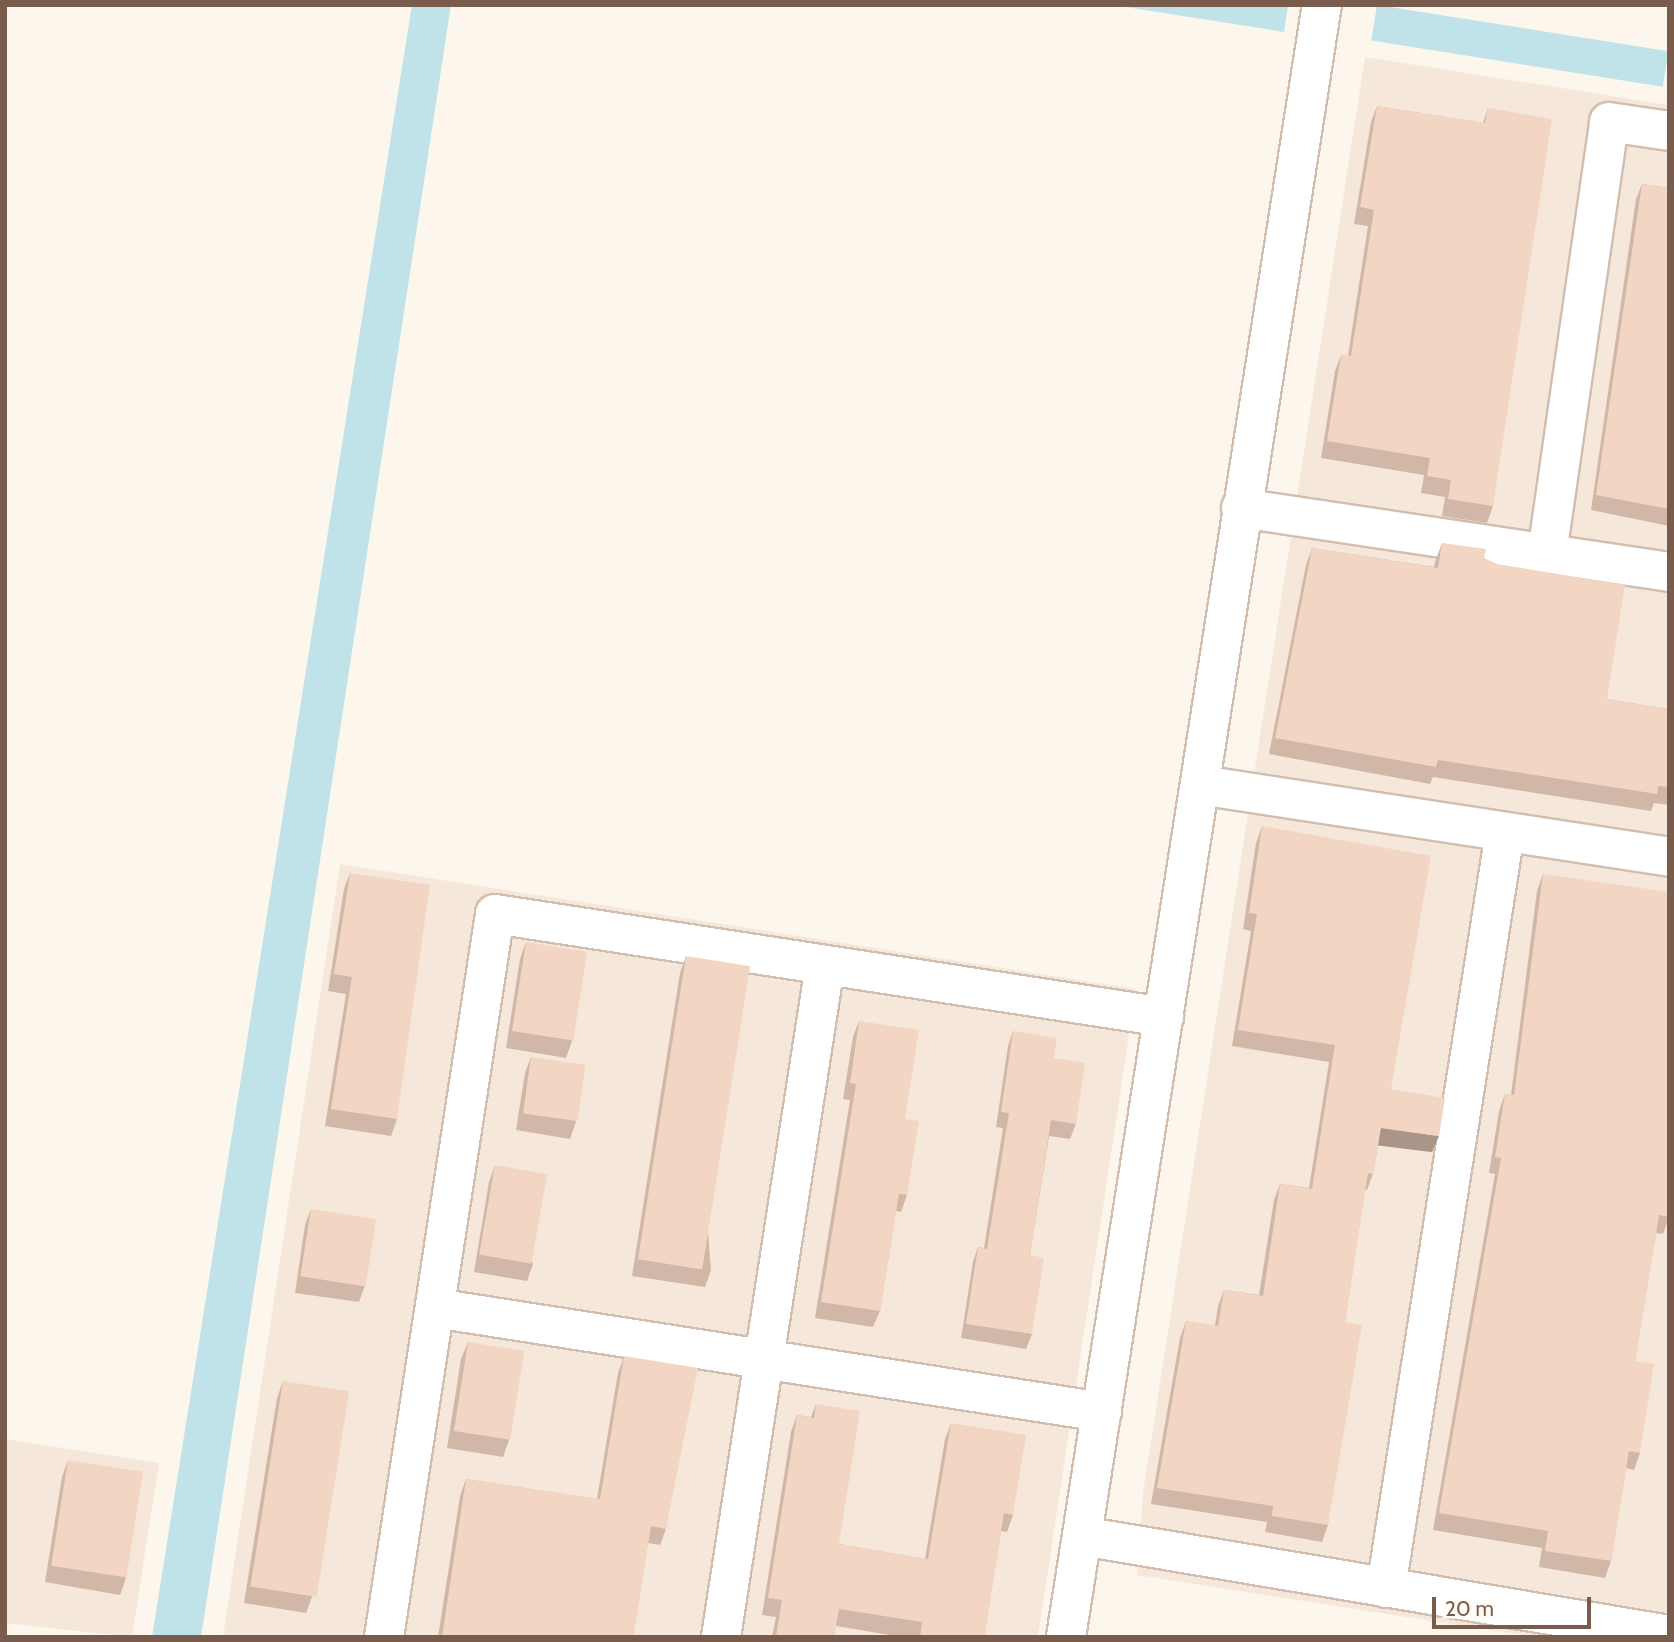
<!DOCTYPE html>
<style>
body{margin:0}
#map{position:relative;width:1674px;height:1642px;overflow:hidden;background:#fdf6ec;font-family:Cabin,sans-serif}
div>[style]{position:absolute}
.residential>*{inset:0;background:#f5e8da}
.water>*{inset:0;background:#bfe3e8;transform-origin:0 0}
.roads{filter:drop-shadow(2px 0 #d1beb0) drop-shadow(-2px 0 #d1beb0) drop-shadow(0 2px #d1beb0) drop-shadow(0 -2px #d1beb0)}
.street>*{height:38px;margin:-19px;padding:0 19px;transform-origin:19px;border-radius:19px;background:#fff}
.secondary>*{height:38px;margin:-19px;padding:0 19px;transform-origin:19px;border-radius:19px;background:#fff}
.wall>*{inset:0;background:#d1b7a8}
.shaded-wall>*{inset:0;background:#aa9588}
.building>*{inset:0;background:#f3d5c3;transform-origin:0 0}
span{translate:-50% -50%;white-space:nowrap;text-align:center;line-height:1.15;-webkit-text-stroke:6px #fffaf3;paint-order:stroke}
.frame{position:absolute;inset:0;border:7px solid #7a5c4d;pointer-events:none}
.scale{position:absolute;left:1432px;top:1597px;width:159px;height:32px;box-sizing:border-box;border:4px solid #7a5c4d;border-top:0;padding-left:9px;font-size:21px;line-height:24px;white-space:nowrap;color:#7a5c4d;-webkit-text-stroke:5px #fffaf3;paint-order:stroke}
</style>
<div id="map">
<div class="residential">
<i style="clip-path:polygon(1365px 57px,1669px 105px,1669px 1637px,1535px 1637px,1137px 1575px,1143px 1493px)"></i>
<i style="clip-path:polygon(340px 864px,1136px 989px,1038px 1637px,223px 1637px)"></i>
<i style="clip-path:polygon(5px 1439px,159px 1463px,132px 1637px,5px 1623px)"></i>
</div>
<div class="water">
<i style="clip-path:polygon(412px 5px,451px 5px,201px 1637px,152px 1637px)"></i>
<i style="clip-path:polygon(1113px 5px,1288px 5px,1284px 32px)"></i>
<i style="left:1377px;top:5px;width:295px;height:36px;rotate:9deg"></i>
</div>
<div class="roads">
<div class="street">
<i style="left:1241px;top:508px;width:433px;rotate:8.5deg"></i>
<i style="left:1547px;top:554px;width:436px;rotate:-81.8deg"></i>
<i style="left:1609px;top:122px;width:61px;rotate:8.5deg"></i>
<i style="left:1200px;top:785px;width:474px;rotate:8.7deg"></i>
<i style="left:435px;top:1308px;width:675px;rotate:8.86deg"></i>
<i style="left:1082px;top:1536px;width:595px;rotate:9.57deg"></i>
<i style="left:1386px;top:1588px;width:765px;rotate:-81.05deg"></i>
<i style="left:384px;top:1637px;width:731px;rotate:-81.27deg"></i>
<i style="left:495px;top:914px;width:677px;rotate:8.75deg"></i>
<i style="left:721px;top:1637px;width:680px;rotate:-81.2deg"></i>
</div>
<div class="secondary">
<i style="left:1066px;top:1637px;width:1652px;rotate:-81.09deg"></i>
</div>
</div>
<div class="wall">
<i style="clip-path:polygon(1377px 106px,1483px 123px,1488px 108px,1493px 506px,1487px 523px,1442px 516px,1445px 497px,1421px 493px,1424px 475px,1321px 458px,1335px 371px,1341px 355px,1348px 356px,1368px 226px,1354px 224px,1371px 122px)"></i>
<i style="clip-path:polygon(1642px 184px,1669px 188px,1669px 526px,1591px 510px,1636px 199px)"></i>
<i style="clip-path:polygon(1442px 543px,1484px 558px,1607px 699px,1669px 709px,1669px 805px,1654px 803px,1651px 811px,1433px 777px,1430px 784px,1269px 754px,1306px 565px,1312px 548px,1434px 567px,1436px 559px)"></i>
<i style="clip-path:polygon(1262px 826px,1391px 1089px,1432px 1152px,1378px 1145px,1373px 1174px,1367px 1190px,1365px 1190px,1345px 1322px,1328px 1525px,1322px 1542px,1265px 1532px,1267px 1522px,1151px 1504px,1180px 1338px,1186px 1321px,1215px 1326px,1218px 1306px,1224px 1290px,1259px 1295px,1274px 1200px,1280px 1184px,1309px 1188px,1329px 1062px,1232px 1046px,1251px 931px,1243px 929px,1256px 843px)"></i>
<i style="clip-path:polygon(350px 873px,397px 1119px,391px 1136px,325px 1126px,346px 994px,328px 991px,344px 889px)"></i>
<i style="clip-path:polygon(1543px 874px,1669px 1217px,1663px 1234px,1656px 1233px,1635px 1361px,1640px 1453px,1634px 1470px,1626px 1468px,1611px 1561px,1605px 1578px,1539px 1567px,1542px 1548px,1433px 1530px,1495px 1174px,1489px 1173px,1499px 1111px,1505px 1094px,1511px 1095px,1537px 891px)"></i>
<i style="clip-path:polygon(526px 942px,572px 1041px,566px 1058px,506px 1048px,520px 959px)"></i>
<i style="clip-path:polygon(686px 956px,711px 1270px,705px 1287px,632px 1276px,680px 973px)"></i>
<i style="clip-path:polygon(859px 1021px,905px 1119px,907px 1195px,901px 1212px,896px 1211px,880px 1311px,873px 1327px,815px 1318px,850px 1100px,843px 1099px,853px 1037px)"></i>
<i style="clip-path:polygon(1013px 1031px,1054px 1058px,1076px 1124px,1070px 1139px,1049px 1136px,1030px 1255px,1032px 1334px,1026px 1349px,961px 1338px,973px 1262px,978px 1247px,984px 1248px,1003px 1128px,996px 1127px,1008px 1046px)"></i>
<i style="clip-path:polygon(531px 1057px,576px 1122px,570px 1139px,516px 1130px,525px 1073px)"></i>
<i style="clip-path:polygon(495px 1165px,533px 1264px,527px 1281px,474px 1272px,489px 1182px)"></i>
<i style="clip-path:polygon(311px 1209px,365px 1285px,359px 1302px,295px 1293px,305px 1225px)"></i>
<i style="clip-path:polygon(468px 1342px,509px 1440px,503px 1457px,447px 1448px,461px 1359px)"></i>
<i style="clip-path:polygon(624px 1356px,666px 1529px,660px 1545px,648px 1543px,633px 1637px,438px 1637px,460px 1496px,466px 1479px,597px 1499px,618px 1373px)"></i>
<i style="clip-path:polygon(283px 1381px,312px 1597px,306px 1613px,244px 1603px,277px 1398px)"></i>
<i style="clip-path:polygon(816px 1404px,839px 1544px,925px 1559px,945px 1439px,951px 1423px,1013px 1515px,1007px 1532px,1001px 1531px,984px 1637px,902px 1637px,836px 1626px,834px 1637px,772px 1637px,776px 1617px,762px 1615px,791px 1432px,797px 1415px,811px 1417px)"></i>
<i style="clip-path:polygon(68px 1460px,126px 1578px,120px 1595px,45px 1582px,62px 1477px)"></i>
</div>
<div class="shaded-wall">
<i style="clip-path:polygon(1381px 1128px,1439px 1136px,1432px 1152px,1375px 1145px)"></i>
</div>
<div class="building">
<i style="clip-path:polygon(1377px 106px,1485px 123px,1488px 108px,1552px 119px,1493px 506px,1448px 499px,1451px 480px,1427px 476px,1430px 458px,1327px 441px,1341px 355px,1351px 356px,1374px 210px,1360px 207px)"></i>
<i style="clip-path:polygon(1642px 184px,1669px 188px,1669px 509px,1596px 495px)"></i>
<i style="clip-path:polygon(1442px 543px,1486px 549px,1484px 558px,1497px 564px,1625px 585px,1607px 699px,1669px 709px,1669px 787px,1658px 786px,1657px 794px,1438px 760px,1436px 767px,1275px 738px,1312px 548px,1438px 568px)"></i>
<i style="clip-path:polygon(1262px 826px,1431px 856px,1391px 1089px,1445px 1098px,1439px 1136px,1381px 1128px,1373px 1174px,1368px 1173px,1345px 1322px,1362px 1325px,1328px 1525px,1272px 1516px,1273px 1506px,1157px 1488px,1186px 1321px,1218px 1326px,1224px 1290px,1263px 1296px,1280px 1184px,1312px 1189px,1335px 1045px,1238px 1030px,1257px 914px,1249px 913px)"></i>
<i style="clip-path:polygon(350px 873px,430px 885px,397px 1119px,331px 1109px,352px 977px,334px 974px)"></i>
<i style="clip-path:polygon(1543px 874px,1669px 892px,1669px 1217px,1659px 1215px,1635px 1361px,1654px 1364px,1640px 1453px,1629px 1451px,1611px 1561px,1545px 1551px,1548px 1531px,1439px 1513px,1501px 1158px,1495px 1157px,1505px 1094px,1514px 1095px)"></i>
<i style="left:526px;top:942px;width:62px;height:90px;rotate:9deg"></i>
<i style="left:686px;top:956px;width:65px;height:307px;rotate:9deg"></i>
<i style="clip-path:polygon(859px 1021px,919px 1030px,905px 1119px,919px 1121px,907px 1195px,899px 1194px,880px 1311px,821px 1302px,856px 1084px,850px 1083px)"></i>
<i style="clip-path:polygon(1013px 1031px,1057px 1038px,1054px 1058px,1085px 1063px,1076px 1124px,1051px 1120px,1030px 1255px,1044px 1258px,1032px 1334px,966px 1324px,978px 1247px,987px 1249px,1009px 1113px,1001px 1112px)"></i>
<i style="left:531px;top:1057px;width:55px;height:57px;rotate:8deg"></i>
<i style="left:495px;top:1165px;width:53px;height:91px;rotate:10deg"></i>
<i style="left:311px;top:1209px;width:66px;height:68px;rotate:9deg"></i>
<i style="left:468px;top:1342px;width:57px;height:90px;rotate:9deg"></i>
<i style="clip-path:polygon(624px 1356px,698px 1368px,666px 1529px,651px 1526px,633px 1637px,442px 1637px,466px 1479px,600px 1499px)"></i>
<i style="left:283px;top:1381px;width:67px;height:208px;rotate:9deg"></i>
<i style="clip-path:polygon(816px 1404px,860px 1411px,839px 1544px,928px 1559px,951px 1423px,1026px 1435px,1013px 1515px,1004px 1513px,984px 1637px,920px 1637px,922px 1622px,839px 1609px,834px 1637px,776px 1637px,782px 1600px,768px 1598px,797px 1415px,814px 1418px)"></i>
<i style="left:68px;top:1460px;width:76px;height:107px;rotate:9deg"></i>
</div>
<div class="frame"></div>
<div class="scale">20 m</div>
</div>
